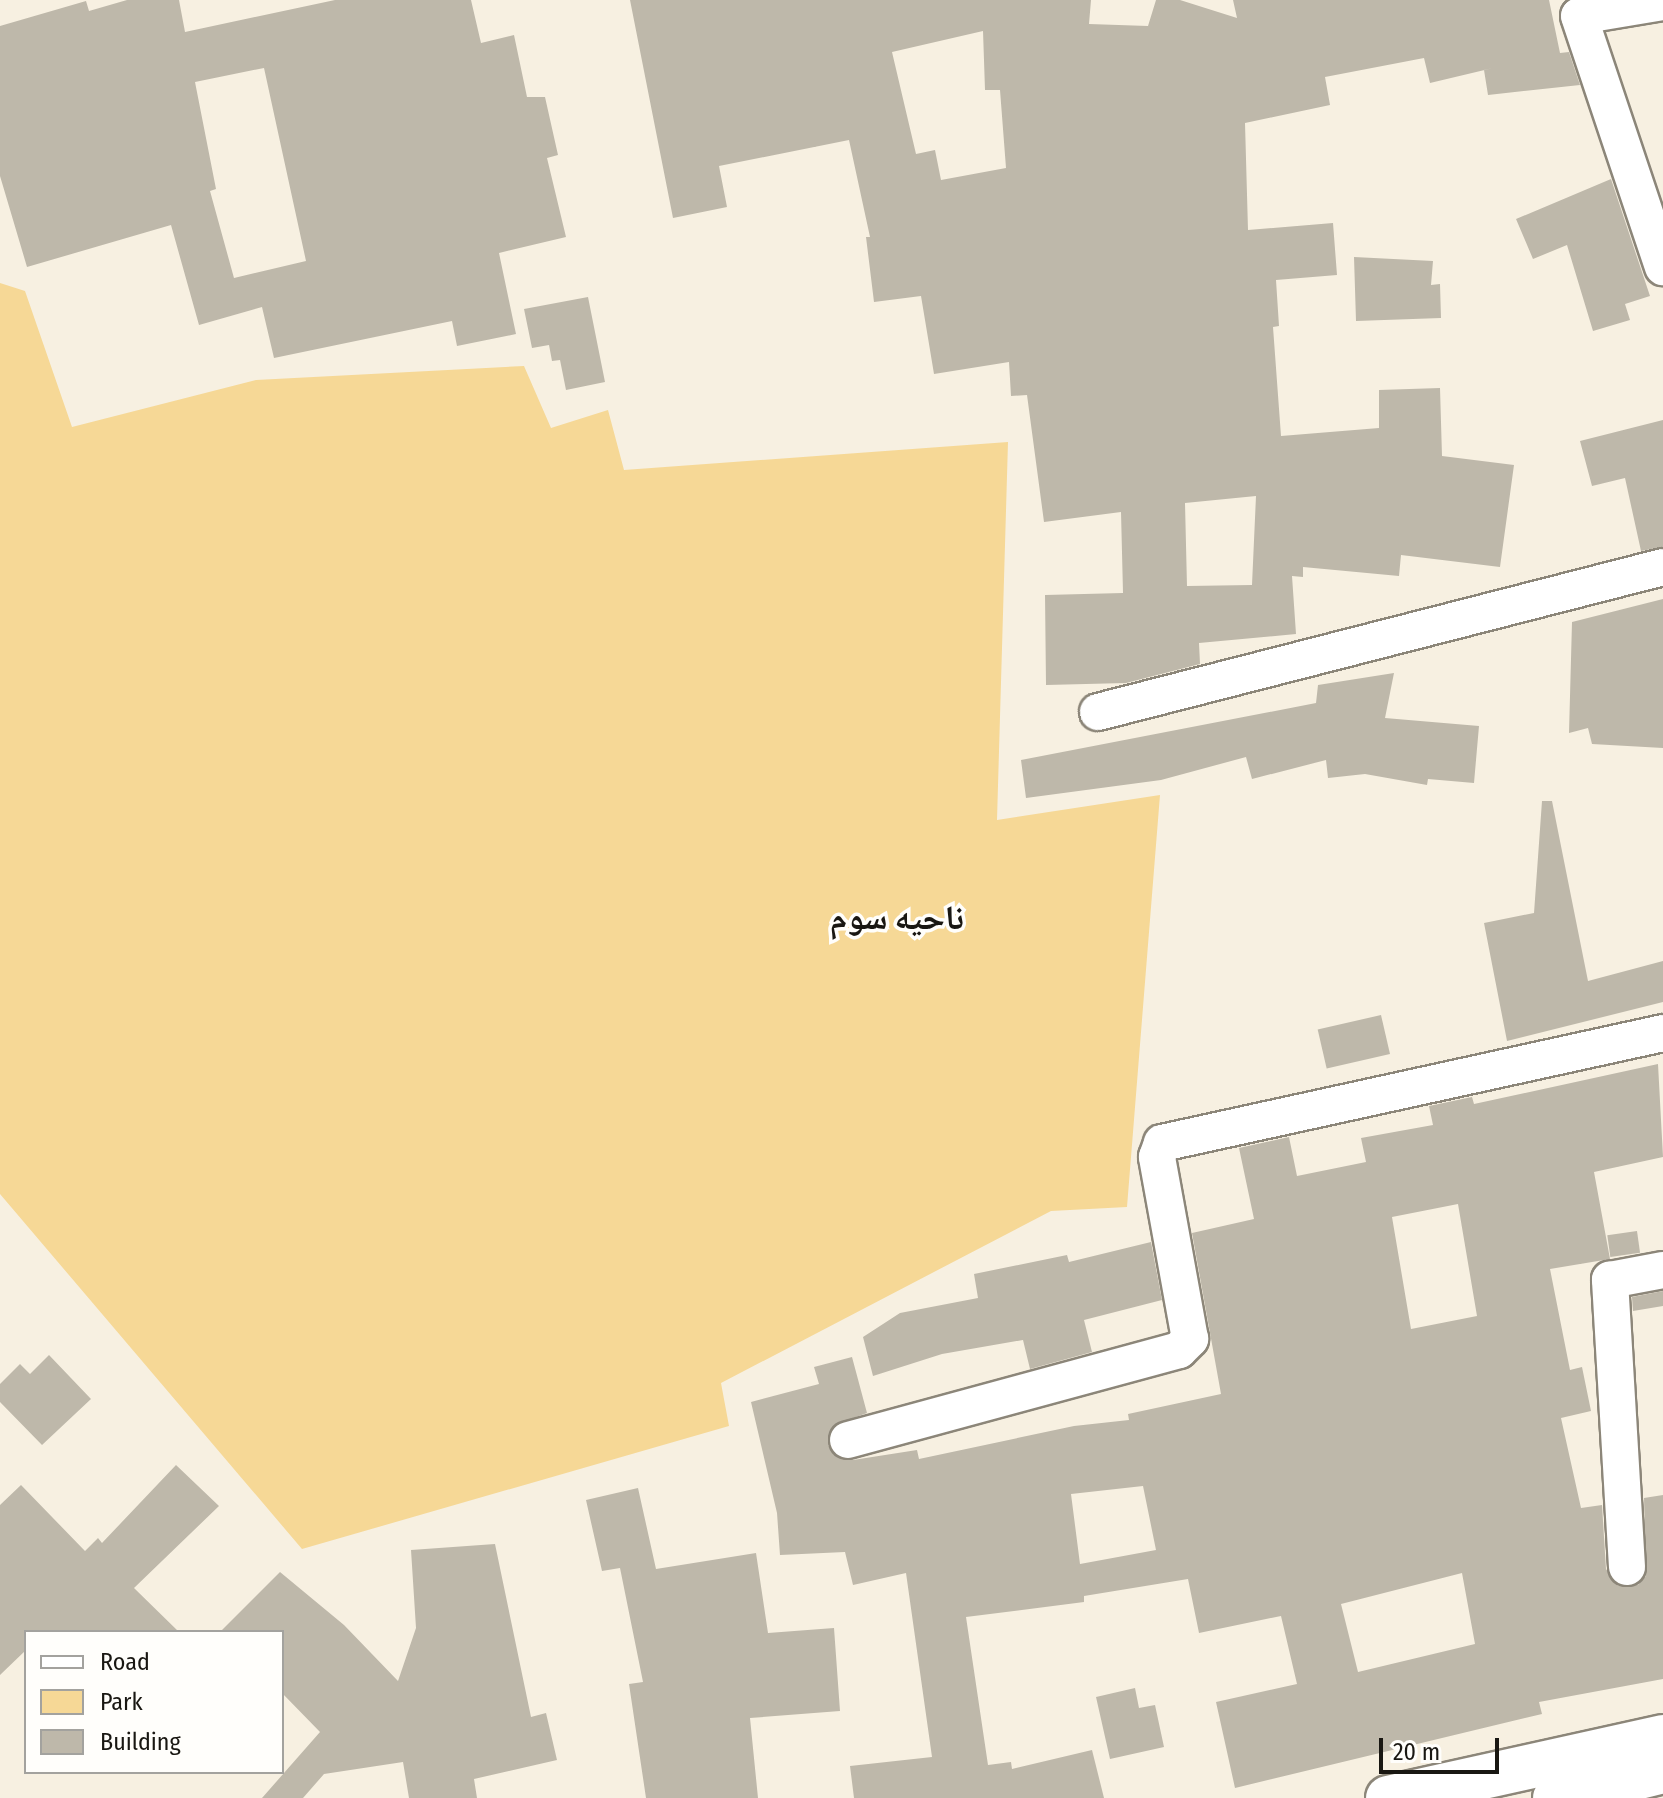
<!DOCTYPE html>
<meta charset="utf-8">
<style>
body{margin:0}
#map{position:relative;width:1663px;height:1798px;overflow:hidden;background:#f7f0e1;font-family:"Fira Sans Condensed","Noto Naskh Arabic",sans-serif}
div>[style]{position:absolute}
.green>*{inset:0;background:#f6d896}
.building>*{inset:0;background:#beb8aa;transform-origin:0 0}
.roads{filter:drop-shadow(2px 0 #8c8679) drop-shadow(-2px 0 #8c8679) drop-shadow(0 2px #8c8679) drop-shadow(0 -2px #8c8679)}
.minor>*{height:36px;margin:-18px;padding:0 18px;transform-origin:18px;border-radius:18px;background:#fff}
.secondary>*{height:44px;margin:-22px;padding:0 22px;transform-origin:22px;border-radius:22px;background:#fff}
span{translate:-50% -50%;white-space:nowrap;text-align:center;line-height:1.15;-webkit-text-stroke:7px #fffefb;paint-order:stroke}
.district-label{font-size:34px;color:#191712;font-weight:700}
.legend{position:absolute;left:24px;top:1630px;width:260px;height:144px;box-sizing:border-box;background:#fffefb;border:2px solid #a3a29e;margin:0;padding:10px 14px;list-style:none;font-size:24px;color:#191712}
.legend li{display:flex;align-items:center;gap:16px;height:40px}
.legend b{width:40px;border:2px solid #a3a29e}
.scale{position:absolute;left:1379px;top:1738px;width:120px;height:36px;box-sizing:border-box;border:4px solid #191712;border-top:0;padding-left:10px;font-size:24px;line-height:28px;white-space:nowrap;color:#191712;-webkit-text-stroke:6px #fffefb;paint-order:stroke}
</style>
<div id="map">
<div class="green">
<i style="clip-path:polygon(0 283px,25px 291px,72px 427px,256px 380px,524px 366px,551px 428px,608px 410px,624px 470px,1008px 442px,997px 820px,1160px 795px,1127px 1207px,1051px 1211px,721px 1383px,729px 1426px,302px 1549px,0 1194px)"></i>
</div>
<div class="building">
<i style="clip-path:polygon(evenodd,127px 0,179px 0,185px 32px,335px 0,471px 0,481px 43px,514px 35px,527px 97px,545px 97px,558px 155px,547px 158px,566px 237px,499px 253px,516px 334px,457px 346px,452px 321px,274px 358px,262px 307px,199px 325px,171px 225px,27px 267px,0 176px,0 26px,86px 1px,89px 11px,127px 0,264px 68px,306px 261px,234px 278px,210px 191px,216px 189px,195px 82px,264px 68px)"></i>
<i style="clip-path:polygon(evenodd,630px 0,1091px 0,1089px 24px,1148px 26px,1156px 0,1180px 0,1237px 18px,1233px 0,1549px 0,1560px 53px,1569px 52px,1580px 85px,1488px 95px,1484px 70px,1493px 68px,1430px 83px,1424px 58px,1325px 77px,1330px 105px,1245px 123px,1248px 230px,1333px 223px,1337px 275px,1276px 280px,1279px 326px,1273px 327px,1281px 436px,1379px 428px,1379px 390px,1440px 388px,1442px 456px,1514px 465px,1500px 567px,1401px 555px,1399px 576px,1303px 567px,1303px 577px,1292px 576px,1296px 634px,1199px 643px,1200px 664px,1126px 683px,1046px 685px,1045px 595px,1123px 593px,1121px 512px,1044px 522px,1027px 395px,1011px 396px,1009px 362px,934px 374px,921px 296px,874px 302px,866px 237px,870px 237px,849px 140px,719px 166px,727px 207px,673px 218px,630px 0,983px 31px,985px 90px,1000px 90px,1006px 168px,941px 180px,935px 150px,916px 154px,892px 52px,983px 31px,630px 0,1256px 496px,1252px 585px,1187px 586px,1185px 503px,1256px 496px)"></i>
<i style="clip-path:polygon(1611px 179px,1650px 296px,1625px 304px,1630px 320px,1593px 331px,1567px 245px,1533px 259px,1516px 219px)"></i>
<i style="clip-path:polygon(1354px 257px,1433px 261px,1431px 285px,1440px 284px,1441px 318px,1356px 321px)"></i>
<i style="clip-path:polygon(588px 297px,605px 382px,566px 390px,560px 360px,552px 361px,549px 345px,532px 348px,524px 309px)"></i>
<i style="clip-path:polygon(1663px 420px,1663px 547px,1641px 551px,1625px 478px,1592px 486px,1580px 441px)"></i>
<i style="clip-path:polygon(1663px 599px,1663px 748px,1592px 744px,1588px 728px,1569px 733px,1572px 622px)"></i>
<i style="clip-path:polygon(1394px 673px,1385px 718px,1479px 726px,1474px 783px,1428px 779px,1427px 785px,1365px 774px,1328px 778px,1326px 760px,1252px 779px,1246px 757px,1161px 780px,1026px 798px,1021px 760px,1316px 703px,1318px 685px)"></i>
<i style="clip-path:polygon(1542px 801px,1552px 801px,1588px 981px,1663px 961px,1663px 1002px,1507px 1041px,1484px 923px,1534px 913px)"></i>
<i style="left:1381px;top:1015px;width:40px;height:65px;rotate:77deg"></i>
<i style="clip-path:polygon(evenodd,1658px 1064px,1663px 1157px,1594px 1172px,1610px 1259px,1550px 1269px,1570px 1370px,1582px 1367px,1591px 1411px,1561px 1418px,1581px 1508px,1602px 1505px,1606px 1569px,1618px 1586px,1638px 1585px,1646px 1576px,1644px 1498px,1663px 1495px,1663px 1679px,1539px 1702px,1542px 1714px,1235px 1788px,1216px 1702px,1297px 1684px,1281px 1616px,1199px 1633px,1188px 1579px,1084px 1596px,1084px 1602px,966px 1617px,988px 1765px,1011px 1762px,1012px 1769px,1092px 1750px,1104px 1798px,854px 1798px,850px 1766px,932px 1757px,906px 1573px,853px 1585px,845px 1552px,780px 1555px,777px 1513px,751px 1402px,819px 1384px,814px 1367px,852px 1357px,867px 1413px,834px 1425px,828px 1445px,834px 1455px,853px 1460px,917px 1450px,919px 1459px,1074px 1426px,1129px 1420px,1128px 1414px,1221px 1394px,1192px 1233px,1254px 1219px,1239px 1148px,1289px 1137px,1297px 1176px,1366px 1162px,1361px 1138px,1433px 1125px,1429px 1106px,1472px 1097px,1474px 1104px,1658px 1064px,1458px 1204px,1477px 1316px,1411px 1329px,1392px 1217px,1458px 1204px,1658px 1064px,1143px 1486px,1156px 1550px,1080px 1564px,1071px 1494px,1143px 1486px,1658px 1064px,1462px 1573px,1475px 1644px,1358px 1672px,1341px 1604px,1462px 1573px)"></i>
<i style="left:1637px;top:1231px;width:22px;height:30px;rotate:82deg"></i>
<i style="clip-path:polygon(1151px 1242px,1162px 1300px,1084px 1320px,1092px 1352px,1030px 1369px,1023px 1340px,942px 1354px,873px 1376px,863px 1337px,900px 1313px,978px 1298px,974px 1274px,1067px 1255px,1069px 1262px)"></i>
<i style="clip-path:polygon(1663px 1291px,1663px 1306px,1633px 1311px,1632px 1297px)"></i>
<i style="clip-path:polygon(49px 1355px,91px 1399px,42px 1445px,0 1402px,0 1384px,20px 1364px,30px 1374px)"></i>
<i style="clip-path:polygon(176px 1465px,219px 1506px,134px 1588px,179px 1632px,26px 1632px,26px 1650px,0 1675px,0 1505px,21px 1485px,85px 1551px,98px 1538px,102px 1543px)"></i>
<i style="clip-path:polygon(638px 1488px,656px 1569px,756px 1553px,768px 1633px,834px 1628px,840px 1711px,750px 1718px,758px 1798px,646px 1798px,629px 1684px,643px 1682px,620px 1568px,602px 1571px,586px 1500px)"></i>
<i style="clip-path:polygon(495px 1544px,531px 1717px,546px 1713px,557px 1760px,474px 1779px,477px 1798px,409px 1798px,403px 1762px,324px 1774px,303px 1798px,262px 1798px,320px 1732px,282px 1693px,282px 1632px,220px 1632px,280px 1572px,344px 1625px,398px 1681px,416px 1628px,411px 1550px)"></i>
<i style="clip-path:polygon(1135px 1688px,1139px 1708px,1155px 1705px,1164px 1747px,1110px 1759px,1096px 1697px)"></i>
</div>
<div class="roads">
<div class="minor">
<i style="left:1663px;top:2px;width:85px;rotate:170.5deg"></i>
<i style="left:1579px;top:16px;width:265px;rotate:71.5deg"></i>
<i style="left:1098px;top:712px;width:583px;rotate:-14.39deg"></i>
<i style="left:848px;top:1440px;width:343px;rotate:-15.2deg"></i>
<i style="left:1179px;top:1350px;width:16px;rotate:-45deg"></i>
<i style="left:1190px;top:1339px;width:185px;rotate:-100.3deg"></i>
<i style="left:1157px;top:1157px;width:15px;rotate:-70deg"></i>
<i style="left:1162px;top:1143px;width:513px;rotate:-12.38deg"></i>
<i style="left:1627px;top:1567px;width:288px;rotate:-93.4deg"></i>
<i style="left:1610px;top:1280px;width:54px;rotate:-10.7deg"></i>
</div>
<div class="secondary">
<i style="left:1388px;top:1798px;width:282px;rotate:-12.5deg"></i>
<i style="left:1555px;top:1798px;width:111px;rotate:-14deg"></i>
</div>
</div>
<div class="district-label">
<span style="left:897px;top:918px">ناحیه سوم</span>
</div>
<ul class="legend">
<li><b style="height:10px;background:#fff"></b>Road</li>
<li><b style="height:22px;background:#f6d896"></b>Park</li>
<li><b style="height:22px;background:#beb8aa"></b>Building</li>
</ul>
<div class="scale">20 m</div>
</div>
